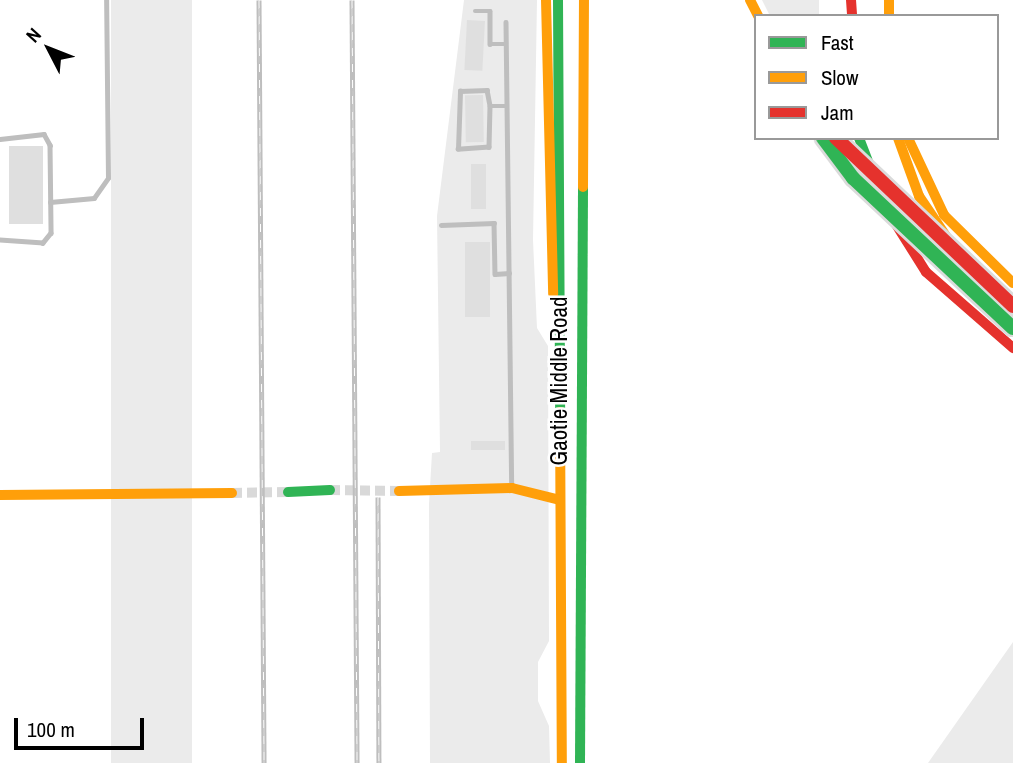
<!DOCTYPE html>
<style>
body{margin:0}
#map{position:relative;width:1013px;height:763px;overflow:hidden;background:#fff;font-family:"Archivo Narrow",sans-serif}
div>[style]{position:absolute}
.green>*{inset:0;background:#ebebeb;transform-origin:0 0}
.building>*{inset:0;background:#dfdfdf;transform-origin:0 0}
.secondary-tunnel>*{height:10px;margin-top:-5px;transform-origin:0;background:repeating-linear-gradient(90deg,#d9d9d9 0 10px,transparent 0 15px)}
.lane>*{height:4.5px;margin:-2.25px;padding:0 2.25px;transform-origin:2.25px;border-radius:2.25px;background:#bebebe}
.fast>*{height:10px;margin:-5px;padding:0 5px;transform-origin:5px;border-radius:5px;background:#30b455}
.slow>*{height:10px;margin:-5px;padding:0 5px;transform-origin:5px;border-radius:5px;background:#ff9f0a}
.jam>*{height:10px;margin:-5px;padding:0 5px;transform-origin:5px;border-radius:5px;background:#e5322d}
.rail>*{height:5px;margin-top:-2.5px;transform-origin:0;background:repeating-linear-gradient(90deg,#fff 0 8px,#bebebe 0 16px);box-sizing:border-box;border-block:2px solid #bebebe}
.bridges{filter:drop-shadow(2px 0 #dbdbdb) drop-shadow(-2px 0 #dbdbdb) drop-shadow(0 2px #dbdbdb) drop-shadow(0 -2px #dbdbdb)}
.fast-bridge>*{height:14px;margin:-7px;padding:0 7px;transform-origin:7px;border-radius:7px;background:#30b455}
.jam-bridge>*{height:14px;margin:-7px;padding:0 7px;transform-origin:7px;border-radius:7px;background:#e5322d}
span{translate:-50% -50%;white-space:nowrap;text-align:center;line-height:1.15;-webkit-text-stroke:5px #fff;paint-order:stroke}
.street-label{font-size:23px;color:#000}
.legend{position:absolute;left:754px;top:14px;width:245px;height:126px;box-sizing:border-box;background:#fff;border:2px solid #999;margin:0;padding:9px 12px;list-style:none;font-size:21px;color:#000}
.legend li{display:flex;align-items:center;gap:14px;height:35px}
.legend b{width:35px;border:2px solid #999}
.north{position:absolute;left:14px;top:14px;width:70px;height:70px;-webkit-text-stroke:5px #fff;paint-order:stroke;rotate:312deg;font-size:19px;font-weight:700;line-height:28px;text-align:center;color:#000}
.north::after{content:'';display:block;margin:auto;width:24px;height:32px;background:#000;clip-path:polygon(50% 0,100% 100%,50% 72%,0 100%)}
.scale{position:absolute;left:14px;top:718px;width:130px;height:32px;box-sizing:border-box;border:4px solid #000;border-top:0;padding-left:9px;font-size:21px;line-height:24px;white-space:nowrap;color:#000;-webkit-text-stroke:5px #fff;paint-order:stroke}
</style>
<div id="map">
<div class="green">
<i style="left:111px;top:0;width:81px;height:763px"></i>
<i style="clip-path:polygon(464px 0,537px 0,533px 240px,537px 328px,548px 346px,549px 641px,538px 662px,538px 701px,549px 726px,550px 763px,430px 763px,429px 504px,432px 453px,440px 452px,437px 216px)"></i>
<i style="clip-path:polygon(762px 0,819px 0,819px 16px,770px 16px)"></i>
<i style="clip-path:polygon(1013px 642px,1013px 763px,928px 763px)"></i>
</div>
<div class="building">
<i style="left:467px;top:20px;width:18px;height:50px;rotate:3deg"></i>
<i style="left:483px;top:95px;width:47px;height:18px;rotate:89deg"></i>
<i style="left:9px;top:146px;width:34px;height:78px"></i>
<i style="left:471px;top:164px;width:15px;height:45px"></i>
<i style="left:465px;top:242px;width:25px;height:75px"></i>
<i style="left:471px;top:441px;width:34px;height:9px"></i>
</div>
<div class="secondary-tunnel">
<i style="left:330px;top:490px;width:69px;rotate:0.8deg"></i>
<i style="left:232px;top:493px;width:56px;rotate:-1deg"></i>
</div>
<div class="lane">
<i style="left:475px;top:11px;width:15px"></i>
<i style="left:490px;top:11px;width:33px;rotate:90deg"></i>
<i style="left:490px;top:44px;width:16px"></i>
<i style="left:506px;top:22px;width:464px;rotate:89.3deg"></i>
<i style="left:490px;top:106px;width:41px;rotate:91.4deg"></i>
<i style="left:489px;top:147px;width:31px;rotate:176deg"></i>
<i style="left:458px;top:149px;width:58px;rotate:-88deg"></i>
<i style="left:460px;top:91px;width:27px;rotate:-2deg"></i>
<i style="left:487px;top:90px;width:16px;rotate:79deg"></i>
<i style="left:490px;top:106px;width:17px"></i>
<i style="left:0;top:139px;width:44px;rotate:-6.5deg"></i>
<i style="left:44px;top:134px;width:13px;rotate:61deg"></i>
<i style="left:50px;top:145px;width:88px;rotate:89.3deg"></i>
<i style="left:51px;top:233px;width:13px;rotate:129deg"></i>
<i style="left:43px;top:243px;width:43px;rotate:-176deg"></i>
<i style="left:50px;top:202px;width:44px;rotate:-5.2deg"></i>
<i style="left:94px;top:198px;width:24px;rotate:-55deg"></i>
<i style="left:108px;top:178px;width:178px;rotate:-90.6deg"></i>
<i style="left:441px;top:225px;width:53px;rotate:-2.2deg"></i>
<i style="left:494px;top:223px;width:51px;rotate:88.9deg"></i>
<i style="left:495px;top:274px;width:14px;rotate:-4deg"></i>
</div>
<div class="fast">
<i style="left:558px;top:0;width:412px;rotate:89.7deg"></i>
<i style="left:859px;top:138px;width:75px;rotate:68.9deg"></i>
<i style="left:288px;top:492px;width:42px;rotate:-2.7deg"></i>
<i style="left:580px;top:763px;width:576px;rotate:-89.7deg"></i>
</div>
<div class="slow">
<i style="left:546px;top:0;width:294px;rotate:88.6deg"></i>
<i style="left:750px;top:0;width:18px;rotate:63deg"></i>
<i style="left:889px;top:0;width:16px;rotate:90deg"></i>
<i style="left:898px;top:138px;width:62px;rotate:70.1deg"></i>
<i style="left:919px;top:196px;width:48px;rotate:56deg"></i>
<i style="left:908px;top:138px;width:85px;rotate:64.9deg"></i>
<i style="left:944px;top:215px;width:97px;rotate:44.6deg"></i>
<i style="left:583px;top:187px;width:187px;rotate:-89.7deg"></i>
<i style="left:560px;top:412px;width:351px;rotate:89.7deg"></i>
<i style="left:399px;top:491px;width:113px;rotate:-1.5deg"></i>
<i style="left:512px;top:488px;width:49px;rotate:14deg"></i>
<i style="left:0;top:495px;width:232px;rotate:-0.5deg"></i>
</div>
<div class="jam">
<i style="left:851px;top:0;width:16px;rotate:86deg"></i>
<i style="left:894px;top:221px;width:60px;rotate:57.9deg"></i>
<i style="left:926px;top:272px;width:116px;rotate:41.1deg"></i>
</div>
<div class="rail">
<i style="left:259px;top:0;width:763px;rotate:89.62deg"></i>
<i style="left:352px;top:0;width:763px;rotate:89.62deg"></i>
<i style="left:378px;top:497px;width:266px;rotate:89.8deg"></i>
</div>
<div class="bridges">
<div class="fast-bridge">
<i style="left:823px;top:138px;width:50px;rotate:53.1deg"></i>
<i style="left:853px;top:178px;width:219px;rotate:43.2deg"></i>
</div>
<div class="jam-bridge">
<i style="left:836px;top:138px;width:244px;rotate:43.5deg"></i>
</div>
</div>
<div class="street-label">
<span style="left:559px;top:381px;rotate:-90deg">Gaotie Middle Road</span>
</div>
<ul class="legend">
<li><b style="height:9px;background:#30b455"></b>Fast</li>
<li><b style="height:9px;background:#ff9f0a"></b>Slow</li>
<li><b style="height:9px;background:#e5322d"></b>Jam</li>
</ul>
<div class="north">N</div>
<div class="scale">100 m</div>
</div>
